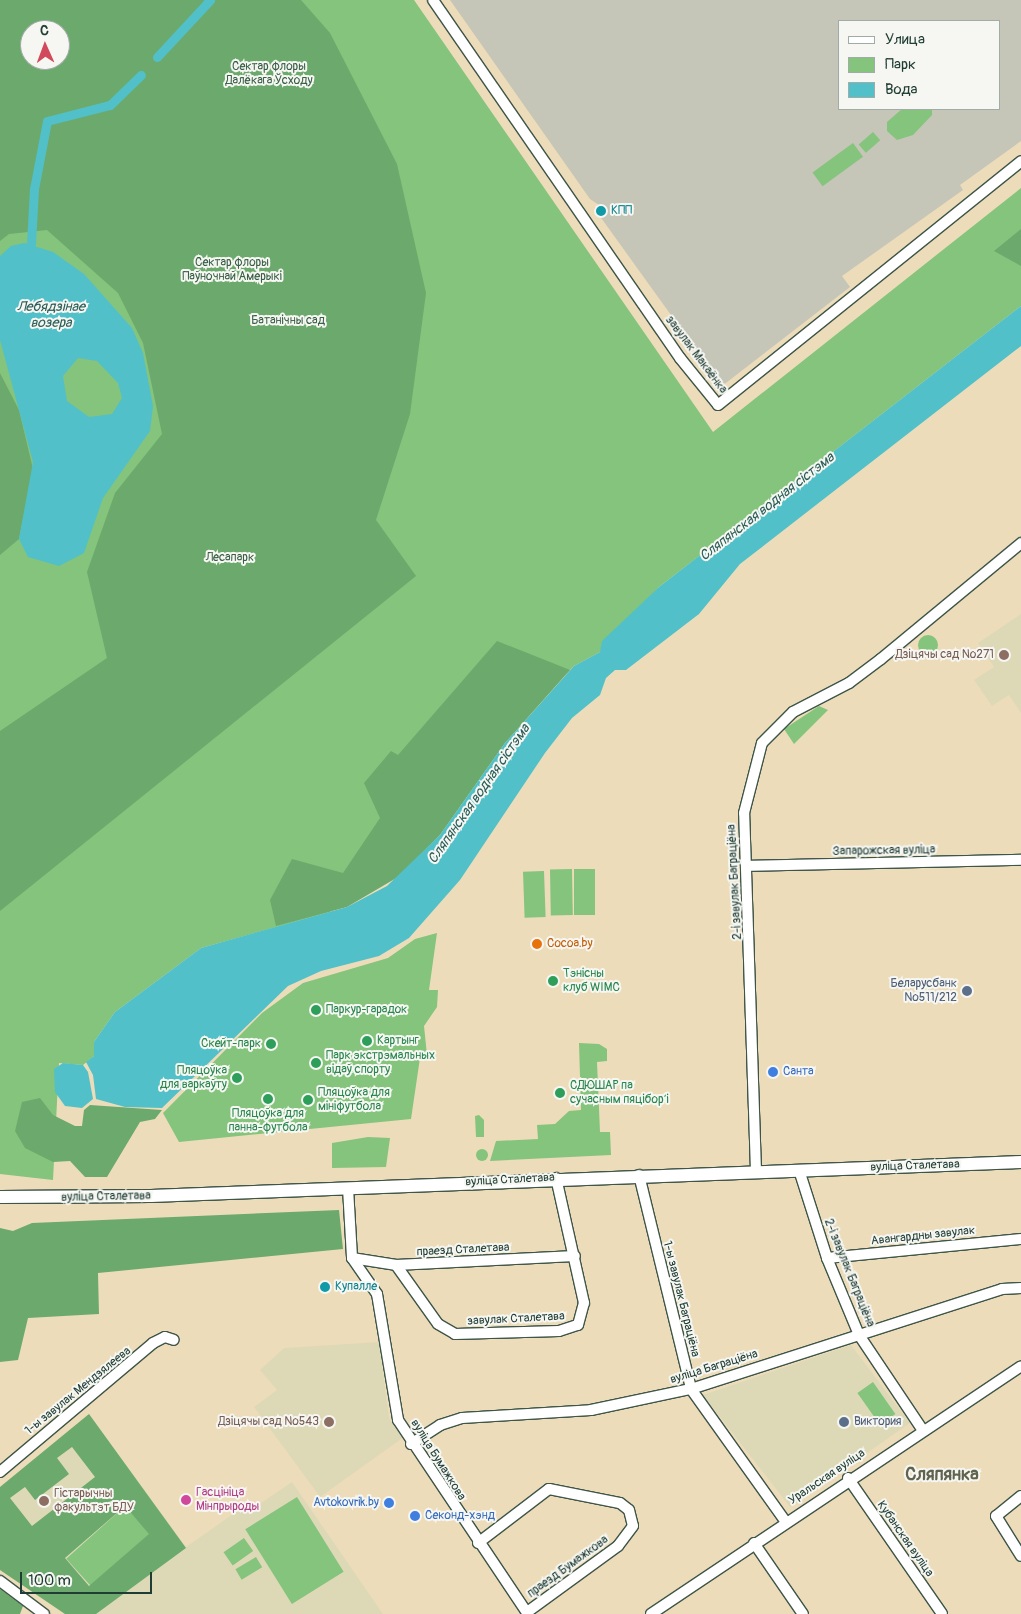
<!DOCTYPE html>
<meta charset="utf-8">
<style>
body{margin:0}
#map{position:relative;width:1021px;height:1614px;overflow:hidden;background:#eddcb9;font-family:Pangolin,sans-serif}
div>[style]{position:absolute}
.built>*{inset:0;background:#ddd9b7}
.industrial>*{inset:0;background:#c5c5b8}
.green>*{inset:0;background:#84c47c;transform-origin:0 0}
.round{border-radius:50%}
.forest>*{inset:0;background:#6baa6c}
.water>*{inset:0;background:#52c0c9}
.canal>*{height:9px;margin:-4.5px;padding:0 4.5px;transform-origin:4.5px;border-radius:4.5px;background:#52c0c9}
.roads{filter:drop-shadow(1px 0 #3e5548) drop-shadow(-1px 0 #3e5548) drop-shadow(0 1px #3e5548) drop-shadow(0 -1px #3e5548)}
.minor>*{height:10px;margin:-5px;padding:0 5px;transform-origin:5px;border-radius:5px;background:#fff}
.major>*{height:12px;margin:-6px;padding:0 6px;transform-origin:6px;border-radius:6px;background:#fff}
.dots>*{width:14px;height:14px;translate:-50% -50%;box-sizing:border-box;border:2px solid #f6f6f2;border-radius:50%}
span{translate:-50% -50%;white-space:nowrap;text-align:center;line-height:1.15;-webkit-text-stroke:4px #f6f6f2;paint-order:stroke}
.park-label{font-size:12px;color:#385f46}
.culture-label{font-size:12px;color:#0d838f}
.left{translate:0 -50%;text-align:left}
.street-label{font-size:12px;color:#1f3d34}
.education-label{font-size:12px;color:#785e54}
.right{translate:-100% -50%;text-align:right}
.food-label{font-size:12px;color:#c56008}
.leisure-label{font-size:12px;color:#27864d}
.service-label{font-size:12px;color:#4e5e75}
.shop-label{font-size:12px;color:#366cbe}
.hotel-label{font-size:12px;color:#b23c85}
.water-label{font-size:14px;color:#2c5e59;font-style:italic}
.district-label{font-size:18px;color:#60644e;font-weight:700}
.legend{position:absolute;left:838px;top:20px;width:162px;height:90px;box-sizing:border-box;background:#f6f6f2;border:1px solid #a0aca6;margin:0;padding:6px 9px;list-style:none;font-size:15px;color:#1f3d34}
.legend li{display:flex;align-items:center;gap:10px;height:25px}
.legend b{width:25px;border:1px solid #a0aca6}
.north{position:absolute;left:20px;top:20px;width:50px;height:50px;box-sizing:border-box;background:#f6f6f2;border:1px solid #a0aca6;border-radius:50%;rotate:358deg;font-size:14px;font-weight:700;line-height:20px;text-align:center;color:#1f3d34}
.north::after{content:'';display:block;margin:auto;width:18px;height:22px;background:#d1495b;clip-path:polygon(50% 0,100% 100%,50% 72%,0 100%)}
.scale{position:absolute;left:20px;top:1572px;width:132px;height:22px;box-sizing:border-box;border:2px solid #1f3d34;border-top:0;padding-left:6px;font-size:15px;line-height:18px;white-space:nowrap;color:#1f3d34;-webkit-text-stroke:4px #f6f6f2;paint-order:stroke}
</style>
<div id="map">
<div class="built">
<i style="clip-path:polygon(1021px 614px,1021px 713px,1009px 695px,992px 706px,974px 680px,994px 667px,978px 643px)"></i>
<i style="clip-path:polygon(379px 1342px,389px 1418px,404px 1437px,320px 1497px,254px 1407px,277px 1390px,260px 1370px,284px 1348px)"></i>
<i style="clip-path:polygon(851px 1345px,910px 1423px,790px 1507px,703px 1395px)"></i>
<i style="clip-path:polygon(89px 1414px,186px 1547px,243px 1507px,252px 1509px,292px 1482px,383px 1614px,65px 1614px,0 1570px,0 1487px)"></i>
</div>
<div class="industrial">
<i style="clip-path:polygon(evenodd,450px 0,1021px 0,1021px 141px,960px 185px,963px 190px,842px 276px,850px 287px,722px 386px,594px 208px,599px 205px,590px 199px,450px 0,840px 21px,1000px 21px,1000px 109px,840px 109px,840px 21px)"></i>
</div>
<div class="green">
<i style="clip-path:polygon(evenodd,0 0,414px 0,713px 432px,1021px 188px,1021px 306px,659px 587px,600px 652px,574px 666px,330px 912px,201px 948px,115px 1012px,94px 1042px,94px 1056px,83px 1065px,59px 1063px,53px 1180px,0 1174px,0 0,30px 30px,60px 30px,60px 60px,30px 60px,30px 30px)"></i>
<i style="clip-path:polygon(902px 109px,932px 109px,932px 115px,913px 135px,897px 140px,887px 131px,887px 122px)"></i>
<i style="left:873px;top:132px;width:11px;height:19px;rotate:49deg"></i>
<i style="left:853px;top:143px;width:17px;height:50px;rotate:54deg"></i>
<i class="round" style="left:918px;top:635px;width:20px;height:20px"></i>
<i style="clip-path:polygon(819px 706px,828px 710px,794px 744px,784px 729px)"></i>
<i style="left:572px;top:869px;width:46px;height:22px;rotate:89deg"></i>
<i style="left:574px;top:869px;width:21px;height:46px"></i>
<i style="left:544px;top:871px;width:46px;height:21px;rotate:88deg"></i>
<i style="clip-path:polygon(437px 933px,429px 990px,438px 990px,437px 1007px,424px 1026px,427px 1055px,420px 1058px,411px 1119px,179px 1142px,163px 1113px,262px 1013px,303px 983px,388px 958px,415px 939px)"></i>
<i style="clip-path:polygon(579px 1043px,599px 1044px,607px 1049px,607px 1061px,597px 1062px,600px 1132px,610px 1132px,611px 1155px,490px 1161px,496px 1141px,538px 1139px,537px 1125px,555px 1124px,569px 1111px,581px 1110px)"></i>
<i style="clip-path:polygon(479px 1115px,484px 1120px,484px 1137px,476px 1137px,475px 1116px)"></i>
<i style="clip-path:polygon(368px 1137px,390px 1138px,386px 1167px,332px 1168px,332px 1143px)"></i>
<i class="round" style="left:476px;top:1149px;width:12px;height:12px"></i>
<i style="left:873px;top:1382px;width:39px;height:19px;rotate:55deg"></i>
<i style="left:297px;top:1497px;width:88px;height:61px;rotate:58deg"></i>
<i style="left:125px;top:1506px;width:38px;height:79px;rotate:48deg"></i>
<i style="left:244px;top:1538px;width:16px;height:25px;rotate:55deg"></i>
<i style="left:256px;top:1557px;width:12px;height:24px;rotate:59deg"></i>
</div>
<div class="forest">
<i style="clip-path:polygon(evenodd,0 0,301px 0,330px 33px,397px 164px,426px 293px,410px 414px,376px 520px,416px 576px,0 911px,0 731px,107px 658px,87px 572px,115px 493px,162px 434px,143px 343px,118px 293px,47px 230px,9px 234px,0 241px,0 0,30px 30px,60px 30px,60px 60px,30px 60px,30px 30px)"></i>
<i style="clip-path:polygon(1021px 229px,1021px 266px,994px 251px)"></i>
<i style="clip-path:polygon(0 373px,19px 410px,33px 469px,19px 539px,0 555px)"></i>
<i style="clip-path:polygon(497px 641px,570px 670px,505px 743px,440px 835px,398px 877px,347px 907px,276px 926px,270px 900px,292px 859px,343px 873px,380px 818px,364px 783px,391px 751px,398px 755px)"></i>
<i style="clip-path:polygon(40px 1098px,53px 1115px,75px 1126px,82px 1126px,84px 1110px,90px 1105px,162px 1110px,155px 1119px,140px 1122px,107px 1177px,85px 1177px,70px 1161px,53px 1162px,25px 1148px,15px 1131px,22px 1102px)"></i>
<i style="clip-path:polygon(339px 1210px,343px 1249px,98px 1273px,99px 1314px,28px 1318px,18px 1360px,0 1362px,0 1228px,13px 1231px,32px 1223px)"></i>
<i style="clip-path:polygon(evenodd,89px 1414px,186px 1548px,96px 1614px,65px 1614px,0 1570px,0 1487px,89px 1414px,72px 1447px,95px 1477px,32px 1526px,10px 1498px,25px 1487px,35px 1500px,69px 1474px,57px 1458px,72px 1447px,89px 1414px,125px 1506px,149px 1534px,89px 1586px,65px 1558px,125px 1506px)"></i>
<i style="clip-path:polygon(0 1589px,23px 1606px,20px 1614px,0 1614px)"></i>
</div>
<div class="water">
<i style="clip-path:polygon(evenodd,24px 243px,53px 252px,84px 274px,132px 328px,143px 353px,153px 406px,150px 431px,103px 498px,84px 553px,59px 566px,28px 557px,19px 539px,33px 462px,0 340px,0 256px,11px 246px,24px 243px,78px 358px,97px 361px,118px 383px,122px 398px,112px 414px,89px 417px,67px 401px,63px 376px,78px 358px)"></i>
<i style="clip-path:polygon(1021px 306px,1021px 346px,740px 564px,699px 614px,626px 670px,615px 670px,606px 678px,600px 695px,572px 718px,545px 753px,460px 880px,409px 938px,379px 956px,321px 971px,288px 986px,162px 1108px,125px 1107px,96px 1099px,93px 1075px,86px 1062px,94px 1056px,94px 1042px,115px 1012px,201px 948px,347px 907px,387px 886px,440px 835px,505px 743px,574px 666px,600px 652px,602px 641px,659px 587px)"></i>
<i style="clip-path:polygon(63px 1063px,83px 1065px,88px 1072px,93px 1099px,82px 1108px,65px 1106px,55px 1092px,54px 1069px)"></i>
</div>
<div class="canal">
<i style="left:157px;top:57px;width:78px;rotate:-47.1deg"></i>
<i style="left:31px;top:244px;width:55px;rotate:-86.9deg"></i>
<i style="left:34px;top:189px;width:69px;rotate:-79.2deg"></i>
<i style="left:47px;top:121px;width:65px;rotate:-14.3deg"></i>
<i style="left:110px;top:105px;width:43px;rotate:-44.1deg"></i>
</div>
<div class="roads">
<div class="minor">
<i style="left:433px;top:0;width:435px;rotate:55.4deg"></i>
<i style="left:680px;top:358px;width:60px;rotate:51deg"></i>
<i style="left:718px;top:405px;width:389px;rotate:-38.8deg"></i>
<i style="left:747px;top:866px;width:274px;rotate:-1.3deg"></i>
<i style="left:799px;top:1170px;width:92px;rotate:72.3deg"></i>
<i style="left:827px;top:1258px;width:83px;rotate:67.4deg"></i>
<i style="left:859px;top:1335px;width:113px;rotate:56.2deg"></i>
<i style="left:756px;top:1171px;width:358px;rotate:-91.9deg"></i>
<i style="left:744px;top:813px;width:72px;rotate:-75.6deg"></i>
<i style="left:762px;top:743px;width:44px;rotate:-45deg"></i>
<i style="left:793px;top:712px;width:63px;rotate:-27.4deg"></i>
<i style="left:849px;top:683px;width:40px;rotate:-37deg"></i>
<i style="left:881px;top:659px;width:182px;rotate:-39.6deg"></i>
<i style="left:639px;top:1175px;width:220px;rotate:76.3deg"></i>
<i style="left:691px;top:1389px;width:162px;rotate:54.5deg"></i>
<i style="left:348px;top:1188px;width:70px;rotate:86.7deg"></i>
<i style="left:352px;top:1258px;width:44px;rotate:55.2deg"></i>
<i style="left:377px;top:1294px;width:128px;rotate:80.5deg"></i>
<i style="left:398px;top:1420px;width:234px;rotate:56.2deg"></i>
<i style="left:352px;top:1258px;width:45px;rotate:9deg"></i>
<i style="left:396px;top:1265px;width:179px;rotate:-2.9deg"></i>
<i style="left:827px;top:1258px;width:195px;rotate:-5.6deg"></i>
<i style="left:396px;top:1265px;width:72px;rotate:54.6deg"></i>
<i style="left:438px;top:1324px;width:20px;rotate:30deg"></i>
<i style="left:455px;top:1334px;width:104px;rotate:-1.7deg"></i>
<i style="left:559px;top:1331px;width:20px;rotate:-18deg"></i>
<i style="left:578px;top:1325px;width:23px;rotate:-75deg"></i>
<i style="left:584px;top:1303px;width:128px;rotate:-102.6deg"></i>
<i style="left:411px;top:1444px;width:35px;rotate:-33deg"></i>
<i style="left:440px;top:1425px;width:23px;rotate:-18deg"></i>
<i style="left:462px;top:1418px;width:129px;rotate:-3.5deg"></i>
<i style="left:591px;top:1410px;width:102px;rotate:-11.9deg"></i>
<i style="left:691px;top:1389px;width:327px;rotate:-17.8deg"></i>
<i style="left:1002px;top:1289px;width:19px;rotate:-3deg"></i>
<i style="left:0;top:1472px;width:200px;rotate:-40.1deg"></i>
<i style="left:153px;top:1343px;width:13px;rotate:-27deg"></i>
<i style="left:165px;top:1337px;width:9px;rotate:18deg"></i>
<i style="left:848px;top:1478px;width:165px;rotate:55.3deg"></i>
<i style="left:1021px;top:1496px;width:32px;rotate:141deg"></i>
<i style="left:996px;top:1516px;width:47px;rotate:58deg"></i>
<i style="left:478px;top:1543px;width:89px;rotate:-37.3deg"></i>
<i style="left:549px;top:1489px;width:72px;rotate:11.2deg"></i>
<i style="left:620px;top:1503px;width:11px;rotate:38deg"></i>
<i style="left:629px;top:1510px;width:16px;rotate:76deg"></i>
<i style="left:633px;top:1526px;width:25px;rotate:127deg"></i>
<i style="left:618px;top:1546px;width:112px;rotate:144deg"></i>
<i style="left:754px;top:1543px;width:86px;rotate:55.4deg"></i>
<i style="left:0;top:1581px;width:55px;rotate:36.9deg"></i>
<i style="left:651px;top:1614px;width:445px;rotate:-33.8deg"></i>
</div>
<div class="major">
<i style="left:0;top:1197px;width:151px;rotate:-0.4deg"></i>
<i style="left:151px;top:1196px;width:871px;rotate:-2.24deg"></i>
</div>
</div>
<div class="dots">
<i style="left:601px;top:211px;background:#0f9aa8"></i>
<i style="left:1004px;top:655px;background:#8d6e63"></i>
<i style="left:537px;top:944px;background:#e8710a"></i>
<i style="left:553px;top:981px;background:#2e9e5b"></i>
<i style="left:967px;top:991px;background:#5c6f8a"></i>
<i style="left:316px;top:1010px;background:#2e9e5b"></i>
<i style="left:367px;top:1041px;background:#2e9e5b"></i>
<i style="left:271px;top:1044px;background:#2e9e5b"></i>
<i style="left:316px;top:1063px;background:#2e9e5b"></i>
<i style="left:773px;top:1072px;background:#3f7fe0"></i>
<i style="left:237px;top:1078px;background:#2e9e5b"></i>
<i style="left:560px;top:1093px;background:#2e9e5b"></i>
<i style="left:268px;top:1099px;background:#2e9e5b"></i>
<i style="left:308px;top:1100px;background:#2e9e5b"></i>
<i style="left:325px;top:1287px;background:#0f9aa8"></i>
<i style="left:329px;top:1422px;background:#8d6e63"></i>
<i style="left:844px;top:1422px;background:#5c6f8a"></i>
<i style="left:186px;top:1500px;background:#d1479c"></i>
<i style="left:44px;top:1501px;background:#8d6e63"></i>
<i style="left:389px;top:1503px;background:#3f7fe0"></i>
<i style="left:415px;top:1516px;background:#3f7fe0"></i>
</div>
<div class="park-label">
<span style="left:269px;top:74px">Сектар флоры<br>Далёкага Ўсходу</span>
<span style="left:232px;top:270px">Сектар флоры<br>Паўночнай Амерыкі</span>
<span style="left:288px;top:321px">Батанічны сад</span>
<span style="left:230px;top:558px">Лесапарк</span>
</div>
<div class="culture-label">
<span class="left" style="left:611px;top:211px">КПП</span>
<span class="left" style="left:335px;top:1287px">Купалле</span>
</div>
<div class="street-label">
<span style="left:696px;top:355px;rotate:53deg">завулак Макаёнка</span>
<span style="left:884px;top:851px;rotate:-1deg">Запарожская вуліца</span>
<span style="left:735px;top:882px;rotate:-93deg">2-і завулак Баграціёна</span>
<span style="left:915px;top:1166px;rotate:-2deg">вуліца Сталетава</span>
<span style="left:510px;top:1180px;rotate:-3deg">вуліца Сталетава</span>
<span style="left:106px;top:1197px;rotate:-1deg">вуліца Сталетава</span>
<span style="left:923px;top:1236px;rotate:-6deg">Авангардны завулак</span>
<span style="left:463px;top:1250px;rotate:-3deg">праезд Сталетава</span>
<span style="left:849px;top:1273px;rotate:68deg">2-і завулак Баграціёна</span>
<span style="left:681px;top:1299px;rotate:76deg">1-ы завулак Баграціёна</span>
<span style="left:516px;top:1319px;rotate:-3deg">завулак Сталетава</span>
<span style="left:714px;top:1367px;rotate:-17deg">вуліца Баграціёна</span>
<span style="left:78px;top:1391px;rotate:-39deg">1-ы завулак Мендзялеева</span>
<span style="left:438px;top:1460px;rotate:58deg">вуліца Бумажкова</span>
<span style="left:827px;top:1477px;rotate:-34deg">Уральская вуліца</span>
<span style="left:905px;top:1539px;rotate:55deg">Кубанская вуліца</span>
<span style="left:568px;top:1567px;rotate:-36deg">праезд Бумажкова</span>
</div>
<div class="education-label">
<span class="right" style="left:994px;top:655px">Дзіцячы сад №271</span>
<span class="right" style="left:319px;top:1422px">Дзіцячы сад №543</span>
<span class="left" style="left:54px;top:1501px">Гістарычны<br>факультэт БДУ</span>
</div>
<div class="food-label">
<span class="left" style="left:547px;top:944px">Cocoa.by</span>
</div>
<div class="leisure-label">
<span class="left" style="left:563px;top:981px">Тэнісны<br>клуб WIMC</span>
<span class="left" style="left:326px;top:1010px">Паркур-гарадок</span>
<span class="left" style="left:377px;top:1041px">Картынг</span>
<span class="right" style="left:261px;top:1044px">Скейт-парк</span>
<span class="left" style="left:326px;top:1063px">Парк экстрэмальных<br>відаў спорту</span>
<span class="right" style="left:227px;top:1078px">Пляцоўка<br>для варкаўту</span>
<span class="left" style="left:570px;top:1093px">СДЮШАР па<br>сучасным пяціборʼі</span>
<span class="left" style="left:318px;top:1100px">Пляцоўка для<br>мініфутбола</span>
<span style="left:268px;top:1121px">Пляцоўка для<br>панна-футбола</span>
</div>
<div class="service-label">
<span class="right" style="left:957px;top:991px">Беларусбанк<br>№511/212</span>
<span class="left" style="left:854px;top:1422px">Виктория</span>
</div>
<div class="shop-label">
<span class="left" style="left:783px;top:1072px">Санта</span>
<span class="right" style="left:379px;top:1503px">Avtokovrik.by</span>
<span class="left" style="left:425px;top:1516px">Секонд-хэнд</span>
</div>
<div class="hotel-label">
<span class="left" style="left:196px;top:1500px">Гасцініца<br>Мінпрыроды</span>
</div>
<div class="water-label">
<span style="left:51px;top:315px">Лебядзінае<br>возера</span>
<span style="left:767px;top:507px;rotate:-38deg">Сляпянская водная сістэма</span>
<span style="left:479px;top:794px;rotate:-55deg">Сляпянская водная сістэма</span>
</div>
<div class="district-label">
<span style="left:942px;top:1475px">Сляпянка</span>
</div>
<ul class="legend">
<li><b style="height:6px;background:#fff"></b>Улица</li>
<li><b style="height:14px;background:#84c47c"></b>Парк</li>
<li><b style="height:14px;background:#52c0c9"></b>Вода</li>
</ul>
<div class="north">С</div>
<div class="scale">100 m</div>
</div>
